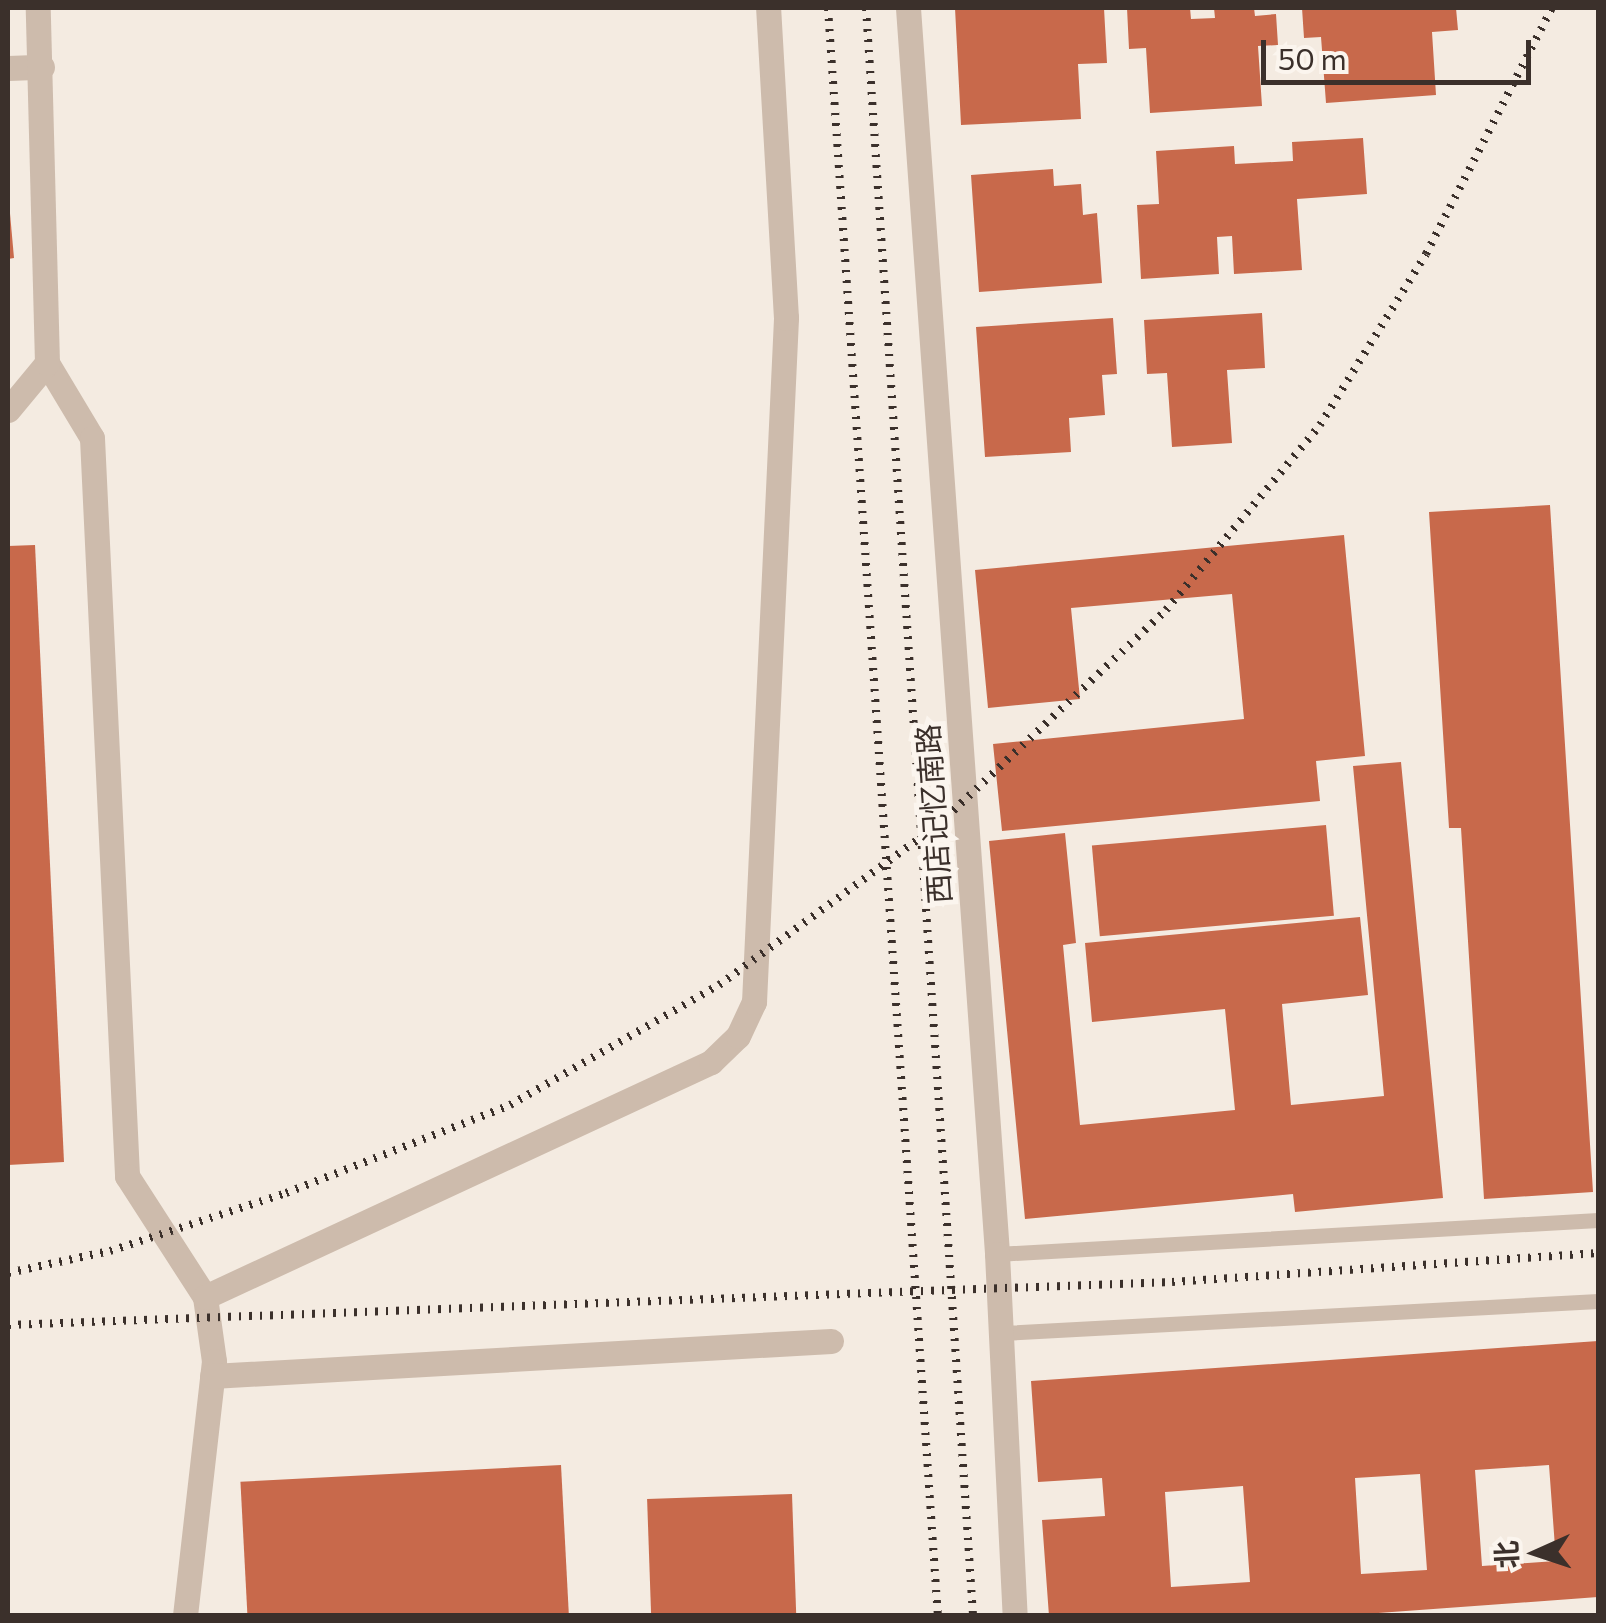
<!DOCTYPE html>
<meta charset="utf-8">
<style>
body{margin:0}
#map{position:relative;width:1606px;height:1623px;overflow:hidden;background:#f4ebe1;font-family:Commissioner,"Noto Sans SC",sans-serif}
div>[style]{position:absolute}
.building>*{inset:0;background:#c8694b;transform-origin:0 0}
.lane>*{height:15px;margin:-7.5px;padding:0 7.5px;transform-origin:7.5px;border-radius:7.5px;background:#cdbbac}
.street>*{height:25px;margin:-12.5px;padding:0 12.5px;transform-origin:12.5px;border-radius:12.5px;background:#cdbbac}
.rail>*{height:8px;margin-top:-4px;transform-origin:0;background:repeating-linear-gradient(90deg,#3b302b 0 2.5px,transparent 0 10.5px)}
span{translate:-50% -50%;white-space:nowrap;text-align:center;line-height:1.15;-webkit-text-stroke:10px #fbf5ee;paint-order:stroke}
.street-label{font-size:30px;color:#3b302b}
.frame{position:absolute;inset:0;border:10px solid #3b302b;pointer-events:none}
.north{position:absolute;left:1486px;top:1503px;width:100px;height:100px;-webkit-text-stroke:8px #fbf5ee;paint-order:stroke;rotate:267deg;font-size:28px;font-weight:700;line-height:40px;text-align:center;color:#3b302b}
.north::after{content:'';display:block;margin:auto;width:35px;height:45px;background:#3b302b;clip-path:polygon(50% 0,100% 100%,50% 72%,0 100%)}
.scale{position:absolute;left:1261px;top:40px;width:270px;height:45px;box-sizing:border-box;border:5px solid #3b302b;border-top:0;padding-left:12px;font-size:30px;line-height:35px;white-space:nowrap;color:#3b302b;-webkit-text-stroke:8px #fbf5ee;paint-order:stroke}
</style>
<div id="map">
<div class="building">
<i style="clip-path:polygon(955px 8px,1104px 8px,1107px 63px,1078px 64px,1081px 119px,961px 125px)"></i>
<i style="clip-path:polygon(1127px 8px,1190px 8px,1191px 19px,1215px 18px,1214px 8px,1254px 8px,1255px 16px,1276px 14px,1278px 45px,1258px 46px,1262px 106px,1150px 113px,1146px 48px,1129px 49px)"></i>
<i style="clip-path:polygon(1302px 8px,1456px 8px,1458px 30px,1432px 32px,1436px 95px,1326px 103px,1321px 37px,1304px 38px)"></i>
<i style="clip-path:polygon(1363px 138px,1367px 194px,1297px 199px,1302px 270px,1234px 274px,1232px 236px,1217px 237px,1219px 274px,1141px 279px,1137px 205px,1159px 204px,1156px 151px,1234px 146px,1235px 164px,1293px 161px,1292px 142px)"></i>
<i style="clip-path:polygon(1053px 169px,1054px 186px,1081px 184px,1083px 215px,1097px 213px,1102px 283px,979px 292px,971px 175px)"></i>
<i style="clip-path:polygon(8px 191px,14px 258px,8px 259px)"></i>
<i style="clip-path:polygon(1262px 313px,1265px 368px,1227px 370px,1232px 443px,1172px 447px,1167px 373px,1147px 374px,1144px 320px)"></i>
<i style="clip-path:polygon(1113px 318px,1117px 374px,1102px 375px,1105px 415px,1069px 418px,1071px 452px,985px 457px,976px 327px)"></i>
<i style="clip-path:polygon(1550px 505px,1593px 1192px,1484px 1199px,1461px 828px,1449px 828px,1429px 512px)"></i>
<i style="clip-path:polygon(1344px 535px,1365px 756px,1316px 761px,1320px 801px,1002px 831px,993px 744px,1244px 719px,1232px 594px,1071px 608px,1080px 699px,988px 708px,975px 570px)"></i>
<i style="clip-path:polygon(35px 545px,64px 1162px,8px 1165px,8px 546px)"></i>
<i style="clip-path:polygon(1401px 762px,1443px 1198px,1295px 1212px,1293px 1194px,1025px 1219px,989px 841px,1065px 833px,1076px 943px,1063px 945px,1080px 1125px,1235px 1110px,1225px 1009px,1092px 1022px,1085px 943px,1360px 917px,1368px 995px,1282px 1004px,1291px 1105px,1384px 1096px,1353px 766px)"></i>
<i style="left:1326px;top:825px;width:91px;height:235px;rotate:85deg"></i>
<i style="clip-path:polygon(evenodd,1598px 1341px,1598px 1597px,1337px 1616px,1049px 1616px,1042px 1520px,1105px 1516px,1102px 1478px,1038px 1482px,1031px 1381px,1598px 1341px,1549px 1465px,1556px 1561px,1482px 1566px,1475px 1470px,1549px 1465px,1598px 1341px,1420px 1474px,1427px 1570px,1361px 1574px,1355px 1478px,1420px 1474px,1598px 1341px,1243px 1486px,1250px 1582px,1171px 1587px,1165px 1492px,1243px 1486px)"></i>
<i style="left:561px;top:1465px;width:151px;height:321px;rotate:87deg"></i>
<i style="left:792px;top:1494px;width:122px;height:145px;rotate:88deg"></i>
</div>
<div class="lane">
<i style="left:997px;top:1254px;width:602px;rotate:-3.24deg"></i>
<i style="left:1002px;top:1333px;width:597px;rotate:-3.07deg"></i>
</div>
<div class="street">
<i style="left:908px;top:8px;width:1249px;rotate:85.91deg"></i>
<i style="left:997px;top:1254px;width:362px;rotate:87.2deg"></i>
<i style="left:8px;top:68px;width:34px;rotate:-2deg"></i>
<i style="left:47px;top:363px;width:87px;rotate:59deg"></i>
<i style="left:92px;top:438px;width:739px;rotate:87.28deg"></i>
<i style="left:127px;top:1176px;width:144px;rotate:57.2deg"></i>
<i style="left:205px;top:1297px;width:65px;rotate:82deg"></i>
<i style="left:214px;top:1361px;width:257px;rotate:96.5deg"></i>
<i style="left:8px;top:410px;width:61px;rotate:-50.3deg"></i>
<i style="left:47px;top:363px;width:355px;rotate:-91.5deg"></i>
<i style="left:205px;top:1297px;width:558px;rotate:-24.91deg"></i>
<i style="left:711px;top:1062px;width:37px;rotate:-44deg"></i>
<i style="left:738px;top:1036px;width:38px;rotate:-65deg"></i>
<i style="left:754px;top:1002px;width:685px;rotate:-87.32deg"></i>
<i style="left:786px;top:318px;width:311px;rotate:-93.3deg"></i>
<i style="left:212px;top:1376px;width:620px;rotate:-3.24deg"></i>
</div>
<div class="rail">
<i style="left:828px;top:8px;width:1612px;rotate:86.09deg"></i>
<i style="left:866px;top:8px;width:1612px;rotate:86.19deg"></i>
<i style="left:8px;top:1273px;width:104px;rotate:-12.2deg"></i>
<i style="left:110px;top:1251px;width:185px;rotate:-18.2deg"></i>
<i style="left:286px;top:1193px;width:241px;rotate:-21.4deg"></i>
<i style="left:510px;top:1105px;width:241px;rotate:-29.9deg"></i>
<i style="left:719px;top:985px;width:271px;rotate:-36.2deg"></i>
<i style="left:938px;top:825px;width:313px;rotate:-43.3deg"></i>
<i style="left:1166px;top:610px;width:241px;rotate:-50.2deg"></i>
<i style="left:1320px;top:425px;width:201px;rotate:-58.2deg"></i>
<i style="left:1426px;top:254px;width:276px;rotate:-62.9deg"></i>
<i style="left:8px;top:1325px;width:1165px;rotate:-2.12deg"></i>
<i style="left:1172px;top:1282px;width:427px;rotate:-3.9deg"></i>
</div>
<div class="street-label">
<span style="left:933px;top:814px;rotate:-94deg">西店记忆南路</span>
</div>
<div class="frame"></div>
<div class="north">北</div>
<div class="scale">50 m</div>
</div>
